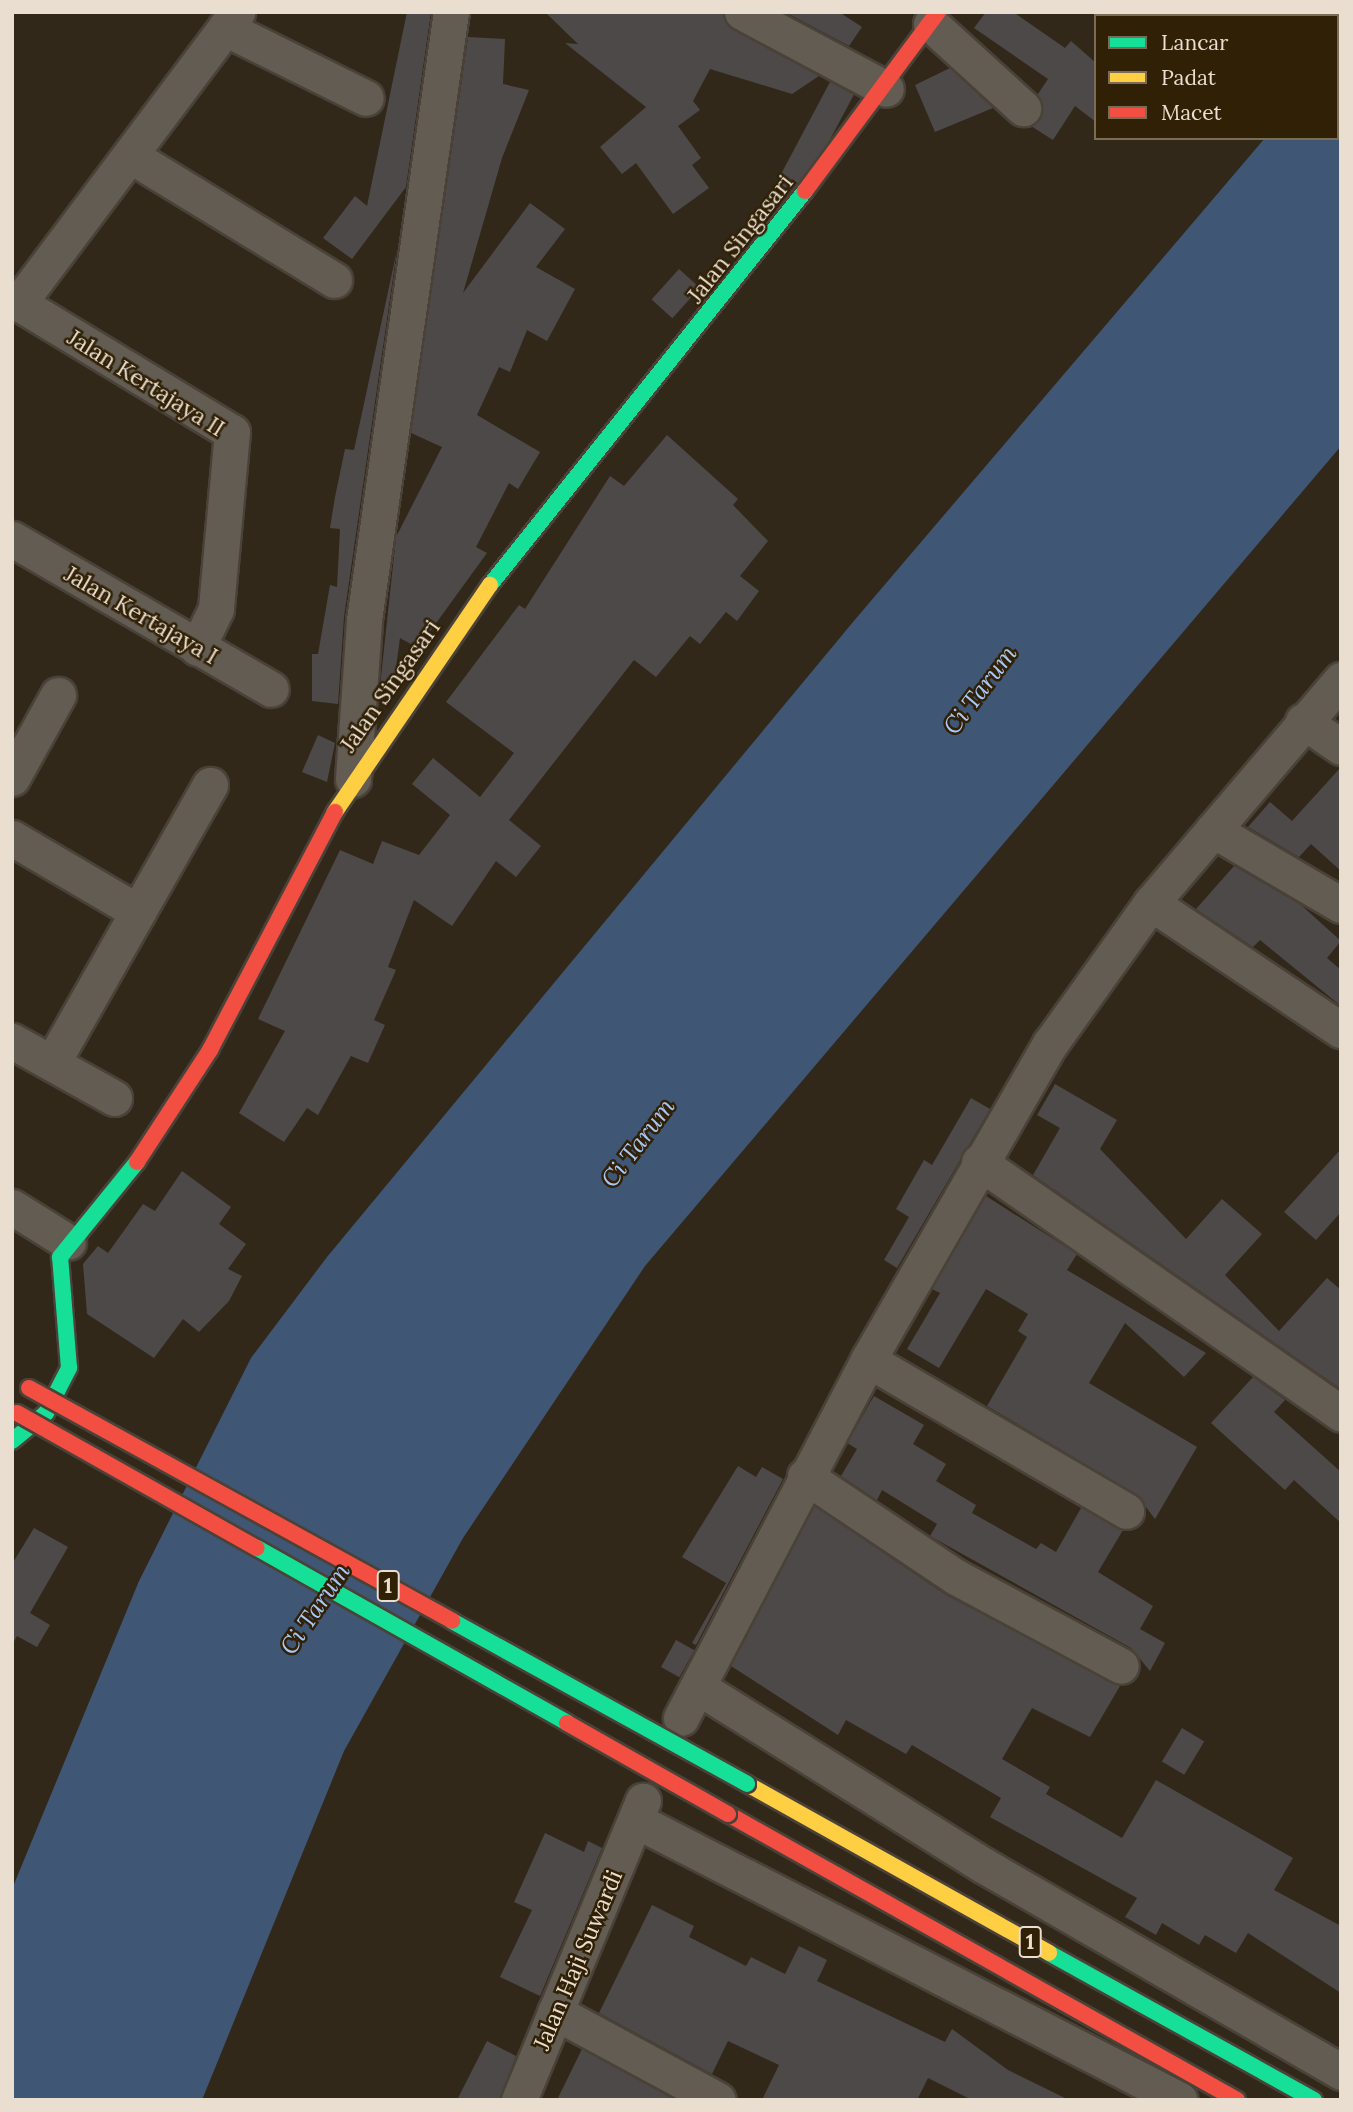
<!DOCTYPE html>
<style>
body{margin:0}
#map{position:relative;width:1353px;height:2112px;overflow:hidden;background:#31281a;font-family:Lora,serif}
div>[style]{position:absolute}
.water>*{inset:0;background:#405675}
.building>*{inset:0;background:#4e4949;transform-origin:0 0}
.roads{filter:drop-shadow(2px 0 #4a4238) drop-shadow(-2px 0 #4a4238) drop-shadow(0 2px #4a4238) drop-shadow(0 -2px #4a4238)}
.street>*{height:35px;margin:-17.5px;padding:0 17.5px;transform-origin:17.5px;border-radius:17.5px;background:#635c52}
.fast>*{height:16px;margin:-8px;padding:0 8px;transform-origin:8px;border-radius:8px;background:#16e098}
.slow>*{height:16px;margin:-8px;padding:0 8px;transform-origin:8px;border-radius:8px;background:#ffcf43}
.jam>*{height:16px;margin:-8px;padding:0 8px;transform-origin:8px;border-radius:8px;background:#f24e42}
.bridges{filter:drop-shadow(2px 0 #4a4238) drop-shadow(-2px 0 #4a4238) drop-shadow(0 2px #4a4238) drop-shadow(0 -2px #4a4238)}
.fast-bridge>*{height:16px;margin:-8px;padding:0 8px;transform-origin:8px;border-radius:8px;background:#16e098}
.jam-bridge>*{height:16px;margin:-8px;padding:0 8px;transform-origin:8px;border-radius:8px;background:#f24e42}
span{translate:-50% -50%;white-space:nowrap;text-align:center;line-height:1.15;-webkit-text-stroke:5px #302006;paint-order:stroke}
.shield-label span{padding:2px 5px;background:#302006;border:2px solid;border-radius:5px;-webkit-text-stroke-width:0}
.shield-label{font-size:21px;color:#e9decf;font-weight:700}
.street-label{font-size:23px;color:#e9decf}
.water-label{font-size:24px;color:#a8c8f8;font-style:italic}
.frame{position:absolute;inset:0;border:14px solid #e9decf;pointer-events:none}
.legend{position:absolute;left:1094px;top:14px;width:245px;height:126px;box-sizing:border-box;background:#302006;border:2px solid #7a6c56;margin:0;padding:9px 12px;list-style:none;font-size:21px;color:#e9decf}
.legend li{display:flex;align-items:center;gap:14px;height:35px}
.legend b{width:35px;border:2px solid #7a6c56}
</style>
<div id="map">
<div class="water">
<i style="clip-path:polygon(1341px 49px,1341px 446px,645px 1266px,463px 1538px,344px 1751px,202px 2100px,12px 2100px,12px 1889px,139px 1581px,251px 1358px,327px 1257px,853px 622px,1265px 138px,1337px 138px)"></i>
</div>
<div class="building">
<i style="clip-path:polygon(407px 12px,431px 12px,406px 187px,352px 259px,323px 238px,355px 196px,367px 206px)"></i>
<i style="clip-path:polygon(545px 12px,722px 12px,733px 30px,819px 76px,792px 94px,710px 69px,693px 101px,700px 110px,678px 126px,701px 158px,692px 165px,709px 188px,673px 214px,636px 163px,622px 174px,600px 147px,646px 107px,565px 43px,578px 44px)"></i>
<i style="clip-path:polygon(785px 12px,839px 12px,862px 27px,849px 46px)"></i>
<i style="clip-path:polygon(986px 12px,1013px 12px,1065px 48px,1071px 41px,1096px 63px,1096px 122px,1075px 106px,1053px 140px,1031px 126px,1042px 113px,1038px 94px,1048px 79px,974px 28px)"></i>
<i style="clip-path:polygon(468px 37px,505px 39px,503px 84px,529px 90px,502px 158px,463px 293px,530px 203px,565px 229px,536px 267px,575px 289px,547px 341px,527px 330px,510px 372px,499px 367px,477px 415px,540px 452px,518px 489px,509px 483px,476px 547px,487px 553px,418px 648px,400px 638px,394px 682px,378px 705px,396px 537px,442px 447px,411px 433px)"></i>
<i style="clip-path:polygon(950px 68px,993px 108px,935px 132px,915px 85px)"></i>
<i style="left:830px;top:82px;width:27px;height:130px;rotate:28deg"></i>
<i style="clip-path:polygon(397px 250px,344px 617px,338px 704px,312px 701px,312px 654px,318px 654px,330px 585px,337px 587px,340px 529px,330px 528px,335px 497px,345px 449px,354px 450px)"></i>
<i style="left:679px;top:269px;width:28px;height:41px;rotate:42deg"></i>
<i style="clip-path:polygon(667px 435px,738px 499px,733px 505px,768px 541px,740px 576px,759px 591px,737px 621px,726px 612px,700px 644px,690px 636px,656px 677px,634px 660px,509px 820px,541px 846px,516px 877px,496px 861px,452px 926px,414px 900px,388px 967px,396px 970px,374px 1020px,385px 1025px,368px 1063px,351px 1056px,318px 1115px,307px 1108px,284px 1142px,239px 1113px,285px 1031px,258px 1019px,340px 850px,373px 864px,382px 841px,419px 855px,450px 815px,412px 784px,433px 758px,480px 797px,514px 753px,446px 702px,519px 605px,525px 609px,610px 476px,624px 486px)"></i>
<i style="clip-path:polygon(318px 735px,335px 743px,327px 782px,302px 772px)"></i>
<i style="clip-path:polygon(1341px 767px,1341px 871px,1311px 844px,1299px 857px,1248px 827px,1270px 802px,1292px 821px)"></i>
<i style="clip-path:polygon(1234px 866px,1301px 905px,1341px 941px,1327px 958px,1341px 970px,1341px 1006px,1260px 940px,1253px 947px,1196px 909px)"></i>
<i style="clip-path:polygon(1055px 1084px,1117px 1120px,1100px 1149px,1186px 1239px,1222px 1199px,1262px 1234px,1225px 1275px,1279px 1331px,1327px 1278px,1341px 1290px,1341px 1389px,1033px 1175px,1060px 1128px,1037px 1115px)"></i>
<i style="clip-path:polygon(971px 1098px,990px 1109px,897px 1268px,884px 1260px,909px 1217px,896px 1209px,924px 1160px,932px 1165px)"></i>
<i style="clip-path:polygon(1341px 1149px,1341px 1212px,1316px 1240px,1284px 1212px)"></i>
<i style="clip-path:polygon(182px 1171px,231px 1207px,219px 1224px,246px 1244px,228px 1269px,242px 1276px,229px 1301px,199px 1332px,183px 1319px,154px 1358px,87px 1314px,83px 1264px,98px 1246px,108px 1253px,143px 1204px,155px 1211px)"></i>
<i style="clip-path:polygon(986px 1196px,1077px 1254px,1067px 1270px,1206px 1353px,1184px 1377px,1125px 1323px,1089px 1383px,1197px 1447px,1155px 1519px,1136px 1494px,987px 1406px,1027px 1337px,1018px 1331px,1028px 1314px,986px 1289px,939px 1368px,907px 1349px,940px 1293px,932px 1289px)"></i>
<i style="clip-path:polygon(1253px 1377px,1285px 1400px,1274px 1412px,1341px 1472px,1341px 1523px,1294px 1480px,1285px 1490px,1211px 1423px)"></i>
<i style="clip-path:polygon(874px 1396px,924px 1425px,913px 1444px,946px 1464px,936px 1481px,976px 1505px,972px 1513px,1036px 1549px,1041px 1543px,1056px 1552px,1081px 1508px,1123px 1530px,1098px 1572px,1153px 1606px,1140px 1629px,1165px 1643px,1150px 1671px,1131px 1648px,930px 1536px,937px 1524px,882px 1490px,877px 1500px,841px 1476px,857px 1449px,847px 1443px)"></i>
<i style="clip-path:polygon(738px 1466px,756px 1477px,762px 1467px,783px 1479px,696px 1645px,692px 1643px,726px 1583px,682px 1557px)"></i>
<i style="clip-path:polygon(814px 1506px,946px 1595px,1120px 1686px,1090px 1737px,1032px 1708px,1002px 1759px,1050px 1787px,1046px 1794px,1122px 1838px,1156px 1780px,1293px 1858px,1274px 1890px,1341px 1926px,1341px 1993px,1248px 1933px,1236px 1953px,1205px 1935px,1199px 1945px,1162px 1923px,1156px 1935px,1125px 1917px,1137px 1898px,990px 1817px,1001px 1798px,912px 1745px,906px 1754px,846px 1720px,838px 1735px,731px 1666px)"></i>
<i style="clip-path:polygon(34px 1528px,68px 1547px,30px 1613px,50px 1625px,37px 1647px,17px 1636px,12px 1645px,12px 1564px)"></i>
<i style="left:676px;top:1640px;width:21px;height:31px;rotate:29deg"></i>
<i style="left:1182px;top:1728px;width:26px;height:39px;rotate:31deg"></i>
<i style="clip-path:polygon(545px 1833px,584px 1852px,588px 1841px,602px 1848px,540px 1996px,500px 1977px,532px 1910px,514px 1902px)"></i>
<i style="clip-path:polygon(652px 1905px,694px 1926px,689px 1937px,746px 1966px,751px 1957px,785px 1974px,799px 1946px,827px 1960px,817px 1981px,945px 2042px,952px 2029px,1008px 2070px,1069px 2100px,972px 2100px,928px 2078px,917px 2100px,762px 2100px,779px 2065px,728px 2041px,712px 2074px,599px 2013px)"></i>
<i style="clip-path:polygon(487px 2041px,516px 2056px,499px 2100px,457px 2100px)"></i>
<i style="clip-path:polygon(582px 2049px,675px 2100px,557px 2100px)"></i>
</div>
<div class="roads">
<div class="street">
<i style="left:742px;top:12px;width:163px;rotate:28.1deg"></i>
<i style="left:931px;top:24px;width:125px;rotate:42.4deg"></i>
<i style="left:225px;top:28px;width:157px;rotate:26.4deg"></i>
<i style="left:131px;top:156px;width:238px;rotate:31.4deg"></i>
<i style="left:12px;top:299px;width:257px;rotate:31.2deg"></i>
<i style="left:232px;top:432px;width:178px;rotate:95.2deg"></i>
<i style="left:216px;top:609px;width:43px;rotate:116deg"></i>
<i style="left:18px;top:304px;width:365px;rotate:-53.1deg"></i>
<i style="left:12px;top:539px;width:299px;rotate:30.1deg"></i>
<i style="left:1303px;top:721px;width:46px;rotate:34.4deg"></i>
<i style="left:12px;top:778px;width:95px;rotate:-61deg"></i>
<i style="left:353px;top:779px;width:159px;rotate:-86deg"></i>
<i style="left:364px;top:620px;width:614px;rotate:-81.86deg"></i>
<i style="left:1213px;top:830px;width:148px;rotate:30.4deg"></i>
<i style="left:12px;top:838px;width:146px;rotate:30.4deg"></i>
<i style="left:1151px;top:903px;width:229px;rotate:33.8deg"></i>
<i style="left:12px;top:1041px;width:117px;rotate:29.2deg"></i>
<i style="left:52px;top:1063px;width:320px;rotate:-60.4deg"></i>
<i style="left:979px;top:1162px;width:441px;rotate:34.8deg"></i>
<i style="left:12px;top:1207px;width:66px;rotate:32deg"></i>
<i style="left:868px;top:1360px;width:299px;rotate:30.3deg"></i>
<i style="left:805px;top:1476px;width:182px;rotate:33.8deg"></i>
<i style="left:956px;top:1577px;width:187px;rotate:28.3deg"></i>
<i style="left:698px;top:1687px;width:336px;rotate:32deg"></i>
<i style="left:983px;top:1865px;width:414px;rotate:30deg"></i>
<i style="left:681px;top:1718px;width:404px;rotate:-62.4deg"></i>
<i style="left:868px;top:1360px;width:365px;rotate:-60.1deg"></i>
<i style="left:1050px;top:1044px;width:173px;rotate:-54.4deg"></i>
<i style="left:1151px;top:903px;width:293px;rotate:-49.6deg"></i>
<i style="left:637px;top:1821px;width:610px;rotate:27.19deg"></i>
<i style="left:555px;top:2012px;width:185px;rotate:28.4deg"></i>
<i style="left:519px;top:2100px;width:324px;rotate:-67.5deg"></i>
</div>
<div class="fast">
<i style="left:490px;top:585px;width:504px;rotate:-51.36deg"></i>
<i style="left:12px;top:1441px;width:44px;rotate:-39.5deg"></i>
<i style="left:46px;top:1413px;width:51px;rotate:-62.9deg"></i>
<i style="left:69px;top:1368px;width:111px;rotate:-94.6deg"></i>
<i style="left:60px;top:1257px;width:122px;rotate:-51deg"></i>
<i style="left:1049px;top:1953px;width:303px;rotate:29deg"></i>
</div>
<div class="slow">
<i style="left:335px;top:812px;width:275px;rotate:-55.7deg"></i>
<i style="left:747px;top:1784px;width:346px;rotate:29.2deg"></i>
</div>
<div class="jam">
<i style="left:805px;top:191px;width:223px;rotate:-53.4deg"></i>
<i style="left:137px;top:1162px;width:134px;rotate:-56.9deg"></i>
<i style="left:210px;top:1050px;width:269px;rotate:-62.3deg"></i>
<i style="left:728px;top:1814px;width:584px;rotate:29.33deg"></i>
</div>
</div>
<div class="bridges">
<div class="fast-bridge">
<i style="left:257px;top:1548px;width:356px;rotate:29.4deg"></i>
<i style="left:452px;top:1621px;width:337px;rotate:28.9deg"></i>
</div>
<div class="jam-bridge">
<i style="left:29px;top:1388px;width:483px;rotate:28.8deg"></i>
<i style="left:17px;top:1413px;width:275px;rotate:29.4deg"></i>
<i style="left:567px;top:1723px;width:185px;rotate:29.5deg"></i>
</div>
</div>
<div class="shield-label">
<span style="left:388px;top:1586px">1</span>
<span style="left:1030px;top:1942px">1</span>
</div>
<div class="street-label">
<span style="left:740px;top:239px;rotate:-52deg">Jalan Singasari</span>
<span style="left:146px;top:383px;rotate:32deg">Jalan Kertajaya II</span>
<span style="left:141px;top:615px;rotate:30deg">Jalan Kertajaya I</span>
<span style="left:390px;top:686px;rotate:-55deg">Jalan Singasari</span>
<span style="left:578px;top:1960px;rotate:-67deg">Jalan Haji Suwardi</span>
</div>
<div class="water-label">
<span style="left:980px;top:690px;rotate:-53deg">Ci Tarum</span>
<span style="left:638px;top:1143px;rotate:-53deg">Ci Tarum</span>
<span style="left:315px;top:1609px;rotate:-56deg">Ci Tarum</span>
</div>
<div class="frame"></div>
<ul class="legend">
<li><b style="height:9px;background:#16e098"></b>Lancar</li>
<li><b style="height:9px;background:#ffcf43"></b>Padat</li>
<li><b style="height:9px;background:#f24e42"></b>Macet</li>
</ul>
</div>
